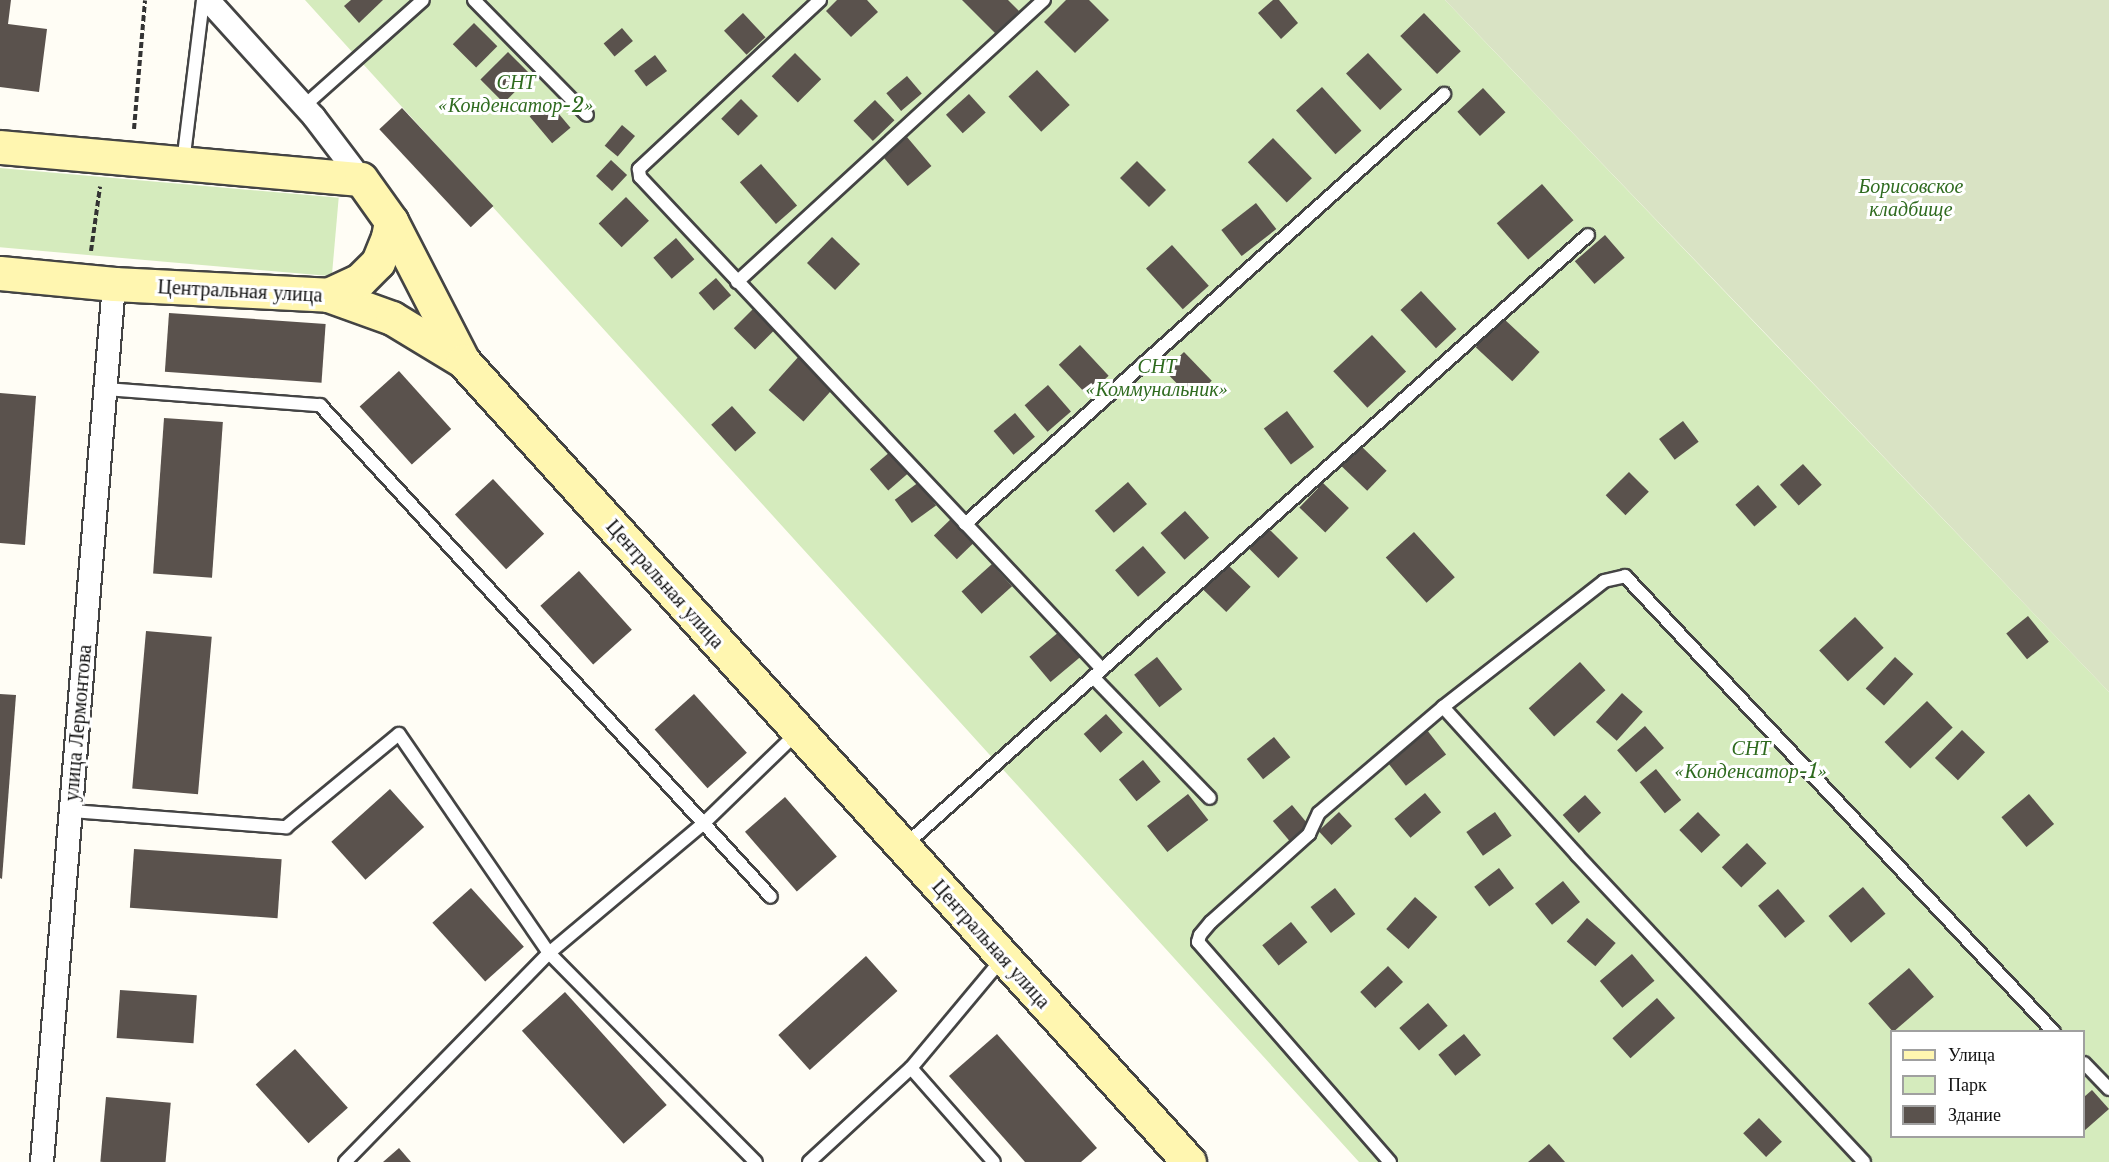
<!DOCTYPE html>
<meta charset="utf-8">
<style>
body{margin:0}
#map{position:relative;width:2109px;height:1162px;overflow:hidden;background:#fffdf5;font-family:"Libre Baskerville",serif}
div>[style]{position:absolute}
.green>*{inset:0;background:#d5ebbd;transform-origin:0 0}
.cemetery>*{inset:0;background:#d9e3c4}
.building>*{inset:0;background:#5a524d;transform-origin:0 0}
.path>*{height:4px;margin-top:-2px;transform-origin:0;background:repeating-linear-gradient(90deg,#333 0 6px,transparent 0 9px)}
.roads{filter:drop-shadow(2px 0 #444) drop-shadow(-2px 0 #444) drop-shadow(0 2px #444) drop-shadow(0 -2px #444)}
.lane>*{height:12px;margin:-6px;padding:0 6px;transform-origin:6px;border-radius:6px;background:#fff}
.street>*{height:22px;margin:-11px;padding:0 11px;transform-origin:11px;border-radius:11px;background:#fff}
.secondary>*{height:33px;margin:-16.5px;padding:0 16.5px;transform-origin:16.5px;border-radius:16.5px;background:#fff6b0}
span{translate:-50% -50%;white-space:nowrap;text-align:center;line-height:1.15;-webkit-text-stroke:6px #fff;paint-order:stroke}
.park-label{font-size:20px;color:#2f6b1f;font-style:italic}
.street-label{font-size:20px;color:#111}
.legend{position:absolute;left:1890px;top:1030px;width:195px;height:108px;box-sizing:border-box;background:#fff;border:2px solid #a0a0a0;margin:0;padding:8px 10px;list-style:none;font-size:18px;color:#111}
.legend li{display:flex;align-items:center;gap:12px;height:30px}
.legend b{width:30px;border:2px solid #a0a0a0}
</style>
<div id="map">
<div class="green">
<i style="clip-path:polygon(evenodd,305px 0,1445px 0,2109px 692px,2109px 1162px,1359px 1162px,305px 0,1892px 1032px,2084px 1032px,2084px 1136px,1892px 1136px,1892px 1032px)"></i>
<i style="left:0;top:168px;width:340px;height:79px;rotate:5deg"></i>
</div>
<div class="cemetery">
<i style="clip-path:polygon(1445px 0,2109px 0,2109px 692px,1766px 334px)"></i>
</div>
<div class="building">
<i style="clip-path:polygon(0 0,11px 0,8px 24px,47px 29px,39px 92px,0 87px)"></i>
<i style="clip-path:polygon(351px 0,383px 0,359px 23px,344px 6px)"></i>
<i style="clip-path:polygon(837px 0,867px 0,878px 12px,851px 37px,826px 11px)"></i>
<i style="clip-path:polygon(962px 0,1008px 0,1019px 11px,996px 34px)"></i>
<i style="clip-path:polygon(1066px 0,1089px 0,1109px 20px,1075px 53px,1044px 22px)"></i>
<i style="clip-path:polygon(1273px 0,1279px 0,1298px 23px,1281px 39px,1258px 13px)"></i>
<i style="left:743px;top:13px;width:33px;height:26px;rotate:47deg"></i>
<i style="left:1424px;top:13px;width:53px;height:33px;rotate:46deg"></i>
<i style="left:474px;top:23px;width:33px;height:30px;rotate:45deg"></i>
<i style="left:622px;top:28px;width:17px;height:24px;rotate:50deg"></i>
<i style="left:508px;top:52px;width:33px;height:39px;rotate:45deg"></i>
<i style="left:795px;top:53px;width:37px;height:33px;rotate:45deg"></i>
<i style="left:1368px;top:53px;width:50px;height:30px;rotate:47deg"></i>
<i style="left:655px;top:55px;width:20px;height:26px;rotate:53deg"></i>
<i style="left:1037px;top:70px;width:48px;height:39px;rotate:47deg"></i>
<i style="left:907px;top:76px;width:23px;height:27px;rotate:50deg"></i>
<i style="left:1322px;top:87px;width:59px;height:35px;rotate:48deg"></i>
<i style="left:1483px;top:88px;width:33px;height:35px;rotate:47deg"></i>
<i style="left:969px;top:94px;width:25px;height:31px;rotate:48deg"></i>
<i style="left:741px;top:99px;width:24px;height:28px;rotate:45deg"></i>
<i style="left:875px;top:100px;width:28px;height:30px;rotate:46deg"></i>
<i style="left:548px;top:101px;width:35px;height:24px;rotate:50deg"></i>
<i style="left:402px;top:108px;width:134px;height:31px;rotate:47deg"></i>
<i style="left:622px;top:125px;width:17px;height:27px;rotate:40deg"></i>
<i style="left:907px;top:137px;width:38px;height:31px;rotate:50deg"></i>
<i style="left:1273px;top:138px;width:56px;height:35px;rotate:46deg"></i>
<i style="left:611px;top:160px;width:22px;height:22px;rotate:43deg"></i>
<i style="left:1137px;top:161px;width:41px;height:24px;rotate:45deg"></i>
<i style="left:761px;top:164px;width:55px;height:28px;rotate:49deg"></i>
<i style="left:1542px;top:184px;width:48px;height:60px;rotate:49deg"></i>
<i style="left:626px;top:197px;width:33px;height:38px;rotate:46deg"></i>
<i style="left:1256px;top:203px;width:33px;height:44px;rotate:52deg"></i>
<i style="left:1605px;top:235px;width:30px;height:40px;rotate:49deg"></i>
<i style="left:832px;top:237px;width:39px;height:36px;rotate:44deg"></i>
<i style="left:676px;top:238px;width:28px;height:30px;rotate:49deg"></i>
<i style="left:1172px;top:245px;width:55px;height:35px;rotate:48deg"></i>
<i style="left:716px;top:278px;width:23px;height:23px;rotate:49deg"></i>
<i style="left:1421px;top:291px;width:52px;height:28px;rotate:47deg"></i>
<i style="left:755px;top:307px;width:30px;height:30px;rotate:45deg"></i>
<i style="left:169px;top:313px;width:157px;height:59px;rotate:4deg"></i>
<i style="left:1503px;top:318px;width:50px;height:40px;rotate:43deg"></i>
<i style="left:1372px;top:335px;width:50px;height:53px;rotate:47deg"></i>
<i style="left:1080px;top:345px;width:42px;height:29px;rotate:47deg"></i>
<i style="left:1184px;top:352px;width:40px;height:27px;rotate:46deg"></i>
<i style="left:800px;top:355px;width:47px;height:47px;rotate:42deg"></i>
<i style="left:399px;top:371px;width:78px;height:53px;rotate:48deg"></i>
<i style="left:1048px;top:385px;width:35px;height:31px;rotate:49deg"></i>
<i style="clip-path:polygon(0 393px,36px 396px,25px 545px,0 543px)"></i>
<i style="left:732px;top:406px;width:36px;height:28px;rotate:48deg"></i>
<i style="left:1287px;top:411px;width:45px;height:29px;rotate:53deg"></i>
<i style="left:1015px;top:413px;width:31px;height:28px;rotate:50deg"></i>
<i style="left:164px;top:418px;width:59px;height:156px;rotate:4deg"></i>
<i style="left:1683px;top:421px;width:26px;height:30px;rotate:53deg"></i>
<i style="left:1360px;top:445px;width:37px;height:28px;rotate:44deg"></i>
<i style="left:891px;top:451px;width:28px;height:28px;rotate:49deg"></i>
<i style="left:1803px;top:464px;width:28px;height:31px;rotate:48deg"></i>
<i style="left:1629px;top:472px;width:28px;height:33px;rotate:45deg"></i>
<i style="left:493px;top:479px;width:75px;height:52px;rotate:47deg"></i>
<i style="left:919px;top:482px;width:29px;height:30px;rotate:54deg"></i>
<i style="left:1128px;top:482px;width:29px;height:44px;rotate:49deg"></i>
<i style="left:1323px;top:483px;width:36px;height:34px;rotate:44deg"></i>
<i style="left:1758px;top:485px;width:29px;height:30px;rotate:49deg"></i>
<i style="left:1185px;top:511px;width:36px;height:33px;rotate:48deg"></i>
<i style="left:954px;top:516px;width:33px;height:28px;rotate:46deg"></i>
<i style="left:1267px;top:527px;width:44px;height:28px;rotate:45deg"></i>
<i style="left:1414px;top:532px;width:61px;height:38px;rotate:48deg"></i>
<i style="left:1143px;top:546px;width:35px;height:37px;rotate:49deg"></i>
<i style="left:1224px;top:561px;width:37px;height:35px;rotate:44deg"></i>
<i style="left:992px;top:564px;width:30px;height:41px;rotate:48deg"></i>
<i style="left:579px;top:571px;width:79px;height:52px;rotate:48deg"></i>
<i style="left:2028px;top:616px;width:33px;height:28px;rotate:51deg"></i>
<i style="left:1855px;top:617px;width:42px;height:49px;rotate:47deg"></i>
<i style="left:146px;top:631px;width:66px;height:158px;rotate:5deg"></i>
<i style="left:1060px;top:631px;width:33px;height:40px;rotate:50deg"></i>
<i style="left:1157px;top:657px;width:41px;height:29px;rotate:52deg"></i>
<i style="left:1895px;top:657px;width:25px;height:43px;rotate:43deg"></i>
<i style="left:1580px;top:662px;width:38px;height:69px;rotate:48deg"></i>
<i style="left:1622px;top:693px;width:28px;height:39px;rotate:42deg"></i>
<i style="clip-path:polygon(0 694px,16px 695px,2px 879px,0 878px)"></i>
<i style="left:694px;top:694px;width:79px;height:53px;rotate:48deg"></i>
<i style="left:1927px;top:701px;width:37px;height:59px;rotate:46deg"></i>
<i style="left:1106px;top:714px;width:25px;height:30px;rotate:48deg"></i>
<i style="left:1645px;top:726px;width:29px;height:37px;rotate:49deg"></i>
<i style="left:1427px;top:730px;width:31px;height:51px;rotate:52deg"></i>
<i style="left:1962px;top:730px;width:32px;height:39px;rotate:44deg"></i>
<i style="left:1274px;top:737px;width:26px;height:35px;rotate:51deg"></i>
<i style="left:1143px;top:760px;width:28px;height:31px;rotate:51deg"></i>
<i style="left:1656px;top:769px;width:40px;height:21px;rotate:51deg"></i>
<i style="left:390px;top:789px;width:51px;height:79px;rotate:48deg"></i>
<i style="left:1425px;top:793px;width:25px;height:40px;rotate:50deg"></i>
<i style="left:1188px;top:794px;width:33px;height:52px;rotate:52deg"></i>
<i style="left:2029px;top:794px;width:39px;height:36px;rotate:50deg"></i>
<i style="left:1585px;top:795px;width:24px;height:30px;rotate:48deg"></i>
<i style="left:785px;top:797px;width:79px;height:53px;rotate:49deg"></i>
<i style="left:1292px;top:805px;width:26px;height:25px;rotate:50deg"></i>
<i style="left:1339px;top:812px;width:19px;height:28px;rotate:47deg"></i>
<i style="left:1495px;top:812px;width:29px;height:35px;rotate:55deg"></i>
<i style="left:1698px;top:812px;width:32px;height:26px;rotate:46deg"></i>
<i style="left:1747px;top:843px;width:28px;height:35px;rotate:46deg"></i>
<i style="left:134px;top:849px;width:148px;height:59px;rotate:4deg"></i>
<i style="left:1499px;top:868px;width:25px;height:31px;rotate:53deg"></i>
<i style="left:1563px;top:881px;width:27px;height:36px;rotate:51deg"></i>
<i style="left:1863px;top:887px;width:35px;height:45px;rotate:50deg"></i>
<i style="left:471px;top:888px;width:79px;height:52px;rotate:48deg"></i>
<i style="left:1335px;top:888px;width:33px;height:31px;rotate:52deg"></i>
<i style="left:1778px;top:889px;width:42px;height:26px;rotate:50deg"></i>
<i style="left:1415px;top:897px;width:30px;height:43px;rotate:42deg"></i>
<i style="left:1587px;top:918px;width:38px;height:31px;rotate:41deg"></i>
<i style="left:1291px;top:922px;width:26px;height:37px;rotate:51deg"></i>
<i style="left:1632px;top:954px;width:35px;height:42px;rotate:50deg"></i>
<i style="left:866px;top:956px;width:47px;height:118px;rotate:48deg"></i>
<i style="left:1388px;top:966px;width:22px;height:38px;rotate:47deg"></i>
<i style="left:1909px;top:968px;width:38px;height:54px;rotate:49deg"></i>
<i style="left:120px;top:990px;width:77px;height:48px;rotate:4deg"></i>
<i style="left:565px;top:992px;width:152px;height:58px;rotate:48deg"></i>
<i style="left:1657px;top:998px;width:27px;height:60px;rotate:48deg"></i>
<i style="left:1428px;top:1003px;width:30px;height:38px;rotate:49deg"></i>
<i style="clip-path:polygon(997px 1034px,1097px 1148px,1081px 1162px,1025px 1162px,949px 1076px)"></i>
<i style="left:1464px;top:1034px;width:27px;height:33px;rotate:51deg"></i>
<i style="left:295px;top:1049px;width:79px;height:53px;rotate:48deg"></i>
<i style="clip-path:polygon(2092px 1090px,2109px 1109px,2084px 1131px,2084px 1097px)"></i>
<i style="left:106px;top:1097px;width:65px;height:65px;rotate:5deg"></i>
<i style="left:1759px;top:1118px;width:33px;height:22px;rotate:46deg"></i>
<i style="clip-path:polygon(1549px 1144px,1565px 1162px,1528px 1162px)"></i>
<i style="clip-path:polygon(399px 1148px,411px 1162px,383px 1162px)"></i>
</div>
<div class="path">
<i style="left:134px;top:129px;width:129px;rotate:-85.1deg"></i>
<i style="left:91px;top:251px;width:65px;rotate:-82deg"></i>
</div>
<div class="roads">
<div class="lane">
<i style="left:474px;top:0;width:161px;rotate:45.5deg"></i>
<i style="left:820px;top:0;width:248px;rotate:137deg"></i>
<i style="left:639px;top:169px;width:8px;rotate:83deg"></i>
<i style="left:640px;top:177px;width:675px;rotate:46.8deg"></i>
<i style="left:304px;top:106px;width:159px;rotate:-41.7deg"></i>
<i style="left:183px;top:163px;width:164px;rotate:-83deg"></i>
<i style="left:737px;top:282px;width:417px;rotate:-42.6deg"></i>
<i style="left:105px;top:389px;width:216px;rotate:4.3deg"></i>
<i style="left:320px;top:405px;width:667px;rotate:47.49deg"></i>
<i style="left:965px;top:524px;width:644px;rotate:-41.91deg"></i>
<i style="left:1093px;top:677px;width:168px;rotate:46deg"></i>
<i style="left:1443px;top:707px;width:200px;rotate:47.8deg"></i>
<i style="left:1577px;top:855px;width:420px;rotate:46.9deg"></i>
<i style="left:71px;top:811px;width:216px;rotate:4.3deg"></i>
<i style="left:286px;top:827px;width:146px;rotate:-39.5deg"></i>
<i style="left:399px;top:734px;width:265px;rotate:55.6deg"></i>
<i style="left:549px;top:953px;width:294px;rotate:45.3deg"></i>
<i style="left:904px;top:846px;width:917px;rotate:-41.77deg"></i>
<i style="left:2084px;top:1063px;width:36px;rotate:46deg"></i>
<i style="left:911px;top:1068px;width:125px;rotate:48.6deg"></i>
<i style="left:345px;top:1162px;width:292px;rotate:-45.7deg"></i>
<i style="left:549px;top:953px;width:202px;rotate:-40deg"></i>
<i style="left:704px;top:823px;width:131px;rotate:-44.1deg"></i>
<i style="left:809px;top:1162px;width:139px;rotate:-42.7deg"></i>
<i style="left:911px;top:1068px;width:143px;rotate:-50.1deg"></i>
<i style="left:1390px;top:1162px;width:292px;rotate:-131.1deg"></i>
<i style="left:1198px;top:942px;width:7px;rotate:-74deg"></i>
<i style="left:1200px;top:935px;width:17px;rotate:-50deg"></i>
<i style="left:1211px;top:922px;width:132px;rotate:-41.9deg"></i>
<i style="left:1309px;top:834px;width:23px;rotate:-65deg"></i>
<i style="left:1319px;top:813px;width:163px;rotate:-40.5deg"></i>
<i style="left:1443px;top:707px;width:204px;rotate:-38deg"></i>
<i style="left:1604px;top:581px;width:22px;rotate:-13deg"></i>
<i style="left:1625px;top:576px;width:626px;rotate:46.75deg"></i>
</div>
<div class="street">
<i style="left:208px;top:0;width:158px;rotate:47.8deg"></i>
<i style="left:314px;top:117px;width:78px;rotate:52.8deg"></i>
<i style="left:42px;top:1162px;width:881px;rotate:-85.31deg"></i>
</div>
<div class="secondary">
<i style="left:0;top:147px;width:362px;rotate:5.1deg"></i>
<i style="left:361px;top:179px;width:52px;rotate:54.5deg"></i>
<i style="left:391px;top:221px;width:157px;rotate:62.8deg"></i>
<i style="left:0;top:273px;width:115px;rotate:5.5deg"></i>
<i style="left:114px;top:284px;width:214px;rotate:2.9deg"></i>
<i style="left:328px;top:295px;width:68px;rotate:19.8deg"></i>
<i style="left:392px;top:318px;width:83px;rotate:31.2deg"></i>
<i style="left:463px;top:361px;width:1081px;rotate:47.81deg"></i>
<i style="left:328px;top:295px;width:35px;rotate:-25deg"></i>
<i style="left:360px;top:280px;width:25px;rotate:-45deg"></i>
<i style="left:378px;top:262px;width:27px;rotate:-68deg"></i>
<i style="left:388px;top:237px;width:16px;rotate:-79deg"></i>
</div>
</div>
<div class="park-label">
<span style="left:516px;top:94px">СНТ<br>«Конденсатор-2»</span>
<span style="left:1911px;top:198px">Борисовское<br>кладбище</span>
<span style="left:1157px;top:378px">СНТ<br>«Коммунальник»</span>
<span style="left:1751px;top:760px">СНТ<br>«Конденсатор-1»</span>
</div>
<div class="street-label">
<span style="left:240px;top:291px;rotate:3deg">Центральная улица</span>
<span style="left:665px;top:584px;rotate:48deg">Центральная улица</span>
<span style="left:78px;top:723px;rotate:-85deg">улица Лермонтова</span>
<span style="left:991px;top:944px;rotate:48deg">Центральная улица</span>
</div>
<ul class="legend">
<li><b style="height:8px;background:#fff6b0"></b>Улица</li>
<li><b style="height:16px;background:#d5ebbd"></b>Парк</li>
<li><b style="height:16px;background:#5a524d"></b>Здание</li>
</ul>
</div>
